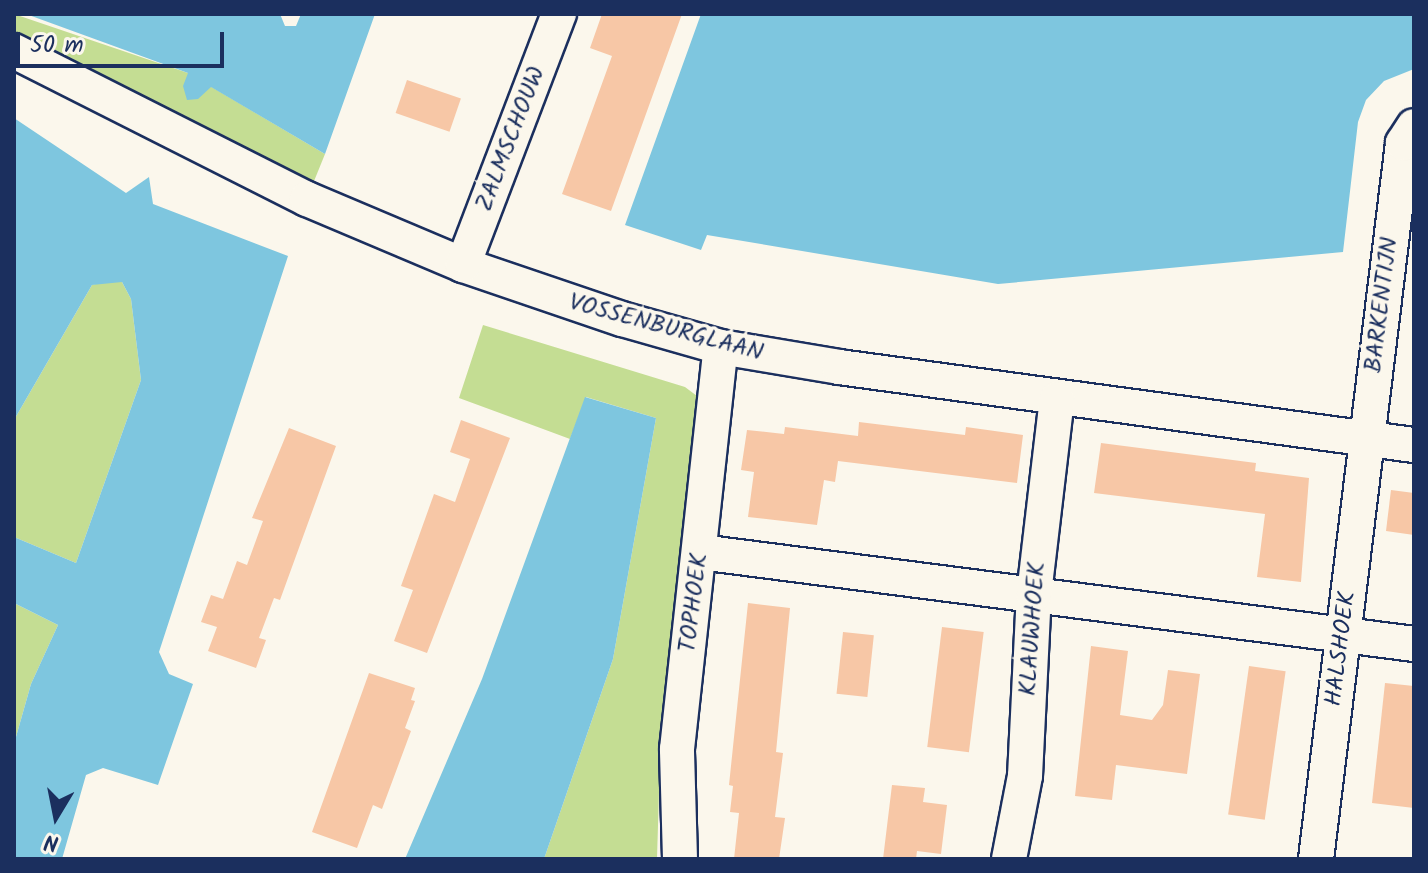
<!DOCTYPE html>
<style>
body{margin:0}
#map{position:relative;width:1428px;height:873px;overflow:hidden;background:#fbf7ec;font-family:Kalam,sans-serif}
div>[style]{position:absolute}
.green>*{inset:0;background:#c4dd93}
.water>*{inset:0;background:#7ec6df}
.building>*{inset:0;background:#f7c7a6;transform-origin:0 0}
.roads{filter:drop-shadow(2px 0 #1b2f5e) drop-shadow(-2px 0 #1b2f5e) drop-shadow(0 2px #1b2f5e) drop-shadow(0 -2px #1b2f5e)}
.minor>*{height:34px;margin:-17px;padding:0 17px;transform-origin:17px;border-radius:17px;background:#fbf7ec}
span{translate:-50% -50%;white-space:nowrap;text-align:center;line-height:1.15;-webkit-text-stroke:7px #fbf7ec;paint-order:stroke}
.street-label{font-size:24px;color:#1b2f5e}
.frame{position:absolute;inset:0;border:16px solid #1b2f5e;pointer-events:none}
.north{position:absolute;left:16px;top:777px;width:80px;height:80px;-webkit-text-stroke:6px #fbf7ec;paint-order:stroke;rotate:190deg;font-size:22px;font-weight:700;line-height:32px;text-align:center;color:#1b2f5e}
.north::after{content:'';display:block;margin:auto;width:28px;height:36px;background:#1b2f5e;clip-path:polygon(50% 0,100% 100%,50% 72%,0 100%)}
.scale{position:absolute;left:16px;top:32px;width:208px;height:36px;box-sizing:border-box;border:4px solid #1b2f5e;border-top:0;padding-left:10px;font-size:24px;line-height:28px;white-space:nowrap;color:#1b2f5e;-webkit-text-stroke:6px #fbf7ec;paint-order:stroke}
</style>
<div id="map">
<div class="green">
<i style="clip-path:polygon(14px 14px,188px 73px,325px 154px,312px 186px,14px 36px)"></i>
<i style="clip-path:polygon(110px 280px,122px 282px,131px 299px,141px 380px,76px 563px,14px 537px,14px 420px,92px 285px)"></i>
<i style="clip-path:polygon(483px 325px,685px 387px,701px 399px,661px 725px,657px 859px,544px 859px,613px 659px,656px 418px,586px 397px,570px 439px,459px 398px)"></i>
<i style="clip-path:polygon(14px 603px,58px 625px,31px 684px,14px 744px)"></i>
</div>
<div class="water">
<i style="clip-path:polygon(26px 14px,280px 14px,285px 26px,296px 26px,301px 14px,375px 14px,325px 154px,211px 87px,198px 99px,187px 100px,183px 86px,188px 73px)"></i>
<i style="clip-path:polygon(701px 14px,1414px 14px,1414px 69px,1384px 81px,1366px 100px,1358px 122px,1343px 252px,998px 284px,707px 235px,701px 250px,625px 225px)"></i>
<i style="clip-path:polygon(14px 118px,126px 193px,149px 177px,153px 204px,288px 256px,159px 652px,169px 674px,193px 684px,158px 785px,103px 768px,86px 775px,62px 859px,14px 859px,14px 744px,31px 684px,58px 625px,14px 603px,14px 537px,76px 563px,141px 380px,131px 299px,122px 282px,92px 285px,14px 420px)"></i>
<i style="clip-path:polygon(585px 397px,656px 418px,613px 659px,544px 859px,405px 859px,482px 679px)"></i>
</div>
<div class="building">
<i style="clip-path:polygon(602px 14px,682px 14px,611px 211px,562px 194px,612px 56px,590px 48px)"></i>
<i style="left:407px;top:80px;width:57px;height:35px;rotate:19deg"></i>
<i style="clip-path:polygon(461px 420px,510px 438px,427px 653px,394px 641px,413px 590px,401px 586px,434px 494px,455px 502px,470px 459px,450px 452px)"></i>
<i style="clip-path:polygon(859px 422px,965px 435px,966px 427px,1023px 435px,1017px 483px,838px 461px,835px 482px,824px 480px,817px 525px,748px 517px,754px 472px,741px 470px,747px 430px,784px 434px,785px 427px,858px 436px)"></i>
<i style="clip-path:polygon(289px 428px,336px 446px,280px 600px,274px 598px,259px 638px,266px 640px,256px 668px,208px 651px,217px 627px,201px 622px,211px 595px,223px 599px,237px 561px,247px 565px,263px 521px,252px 518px)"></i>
<i style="clip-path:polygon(1101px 443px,1256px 463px,1255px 471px,1309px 478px,1301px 582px,1257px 577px,1265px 514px,1094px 493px)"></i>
<i style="clip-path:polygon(1391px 490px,1414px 493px,1414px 535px,1386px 531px)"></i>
<i style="clip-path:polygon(748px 603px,790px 608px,776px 752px,783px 753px,775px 817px,785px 818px,779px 859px,734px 859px,739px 813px,730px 812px,733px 786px,729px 785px)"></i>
<i style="left:942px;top:627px;width:42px;height:121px;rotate:7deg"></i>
<i style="left:843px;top:632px;width:31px;height:62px;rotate:6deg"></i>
<i style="clip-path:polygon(1091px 646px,1128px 651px,1120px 715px,1152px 720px,1163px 705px,1168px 670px,1200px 674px,1187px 774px,1116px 765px,1112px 800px,1075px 796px)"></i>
<i style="left:1249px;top:666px;width:37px;height:150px;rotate:8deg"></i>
<i style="clip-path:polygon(369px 673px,415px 688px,411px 700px,415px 701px,405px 728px,411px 731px,382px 809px,373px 805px,357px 848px,312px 832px)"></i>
<i style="clip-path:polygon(1385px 683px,1414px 686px,1414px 808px,1372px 803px)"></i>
<i style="clip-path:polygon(892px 785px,925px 788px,923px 802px,947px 805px,941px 854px,917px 851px,916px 859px,883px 859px)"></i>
</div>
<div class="roads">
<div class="minor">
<i style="left:14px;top:51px;width:328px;rotate:26.8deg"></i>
<i style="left:307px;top:199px;width:169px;rotate:22.9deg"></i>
<i style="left:463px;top:265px;width:168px;rotate:18.8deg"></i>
<i style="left:622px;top:319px;width:103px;rotate:15.8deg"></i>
<i style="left:721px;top:347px;width:120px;rotate:9.6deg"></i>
<i style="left:839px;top:367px;width:580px;rotate:7.73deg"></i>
<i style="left:463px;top:265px;width:269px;rotate:-69.1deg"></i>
<i style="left:700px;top:552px;width:720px;rotate:7.34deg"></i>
<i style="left:680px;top:859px;width:110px;rotate:-91.6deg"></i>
<i style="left:677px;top:749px;width:404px;rotate:-83.8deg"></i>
<i style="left:1009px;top:859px;width:85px;rotate:-79.1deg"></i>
<i style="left:1025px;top:776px;width:182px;rotate:-87.2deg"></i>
<i style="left:1034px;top:594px;width:196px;rotate:-83.3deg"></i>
<i style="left:1316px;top:859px;width:721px;rotate:-83.07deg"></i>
<i style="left:1403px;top:143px;width:20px;rotate:-57deg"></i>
</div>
</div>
<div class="street-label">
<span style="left:511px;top:139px;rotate:-69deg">ZALMSCHOUW</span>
<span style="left:1382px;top:305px;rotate:-83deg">BARKENTIJN</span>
<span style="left:666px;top:328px;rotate:15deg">VOSSENBURGLAAN</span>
<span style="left:694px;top:603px;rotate:-83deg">TOPHOEK</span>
<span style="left:1033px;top:629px;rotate:-86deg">KLAUWHOEK</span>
<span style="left:1341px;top:649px;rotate:-83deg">HALSHOEK</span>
</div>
<div class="frame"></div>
<div class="north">N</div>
<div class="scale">50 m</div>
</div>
